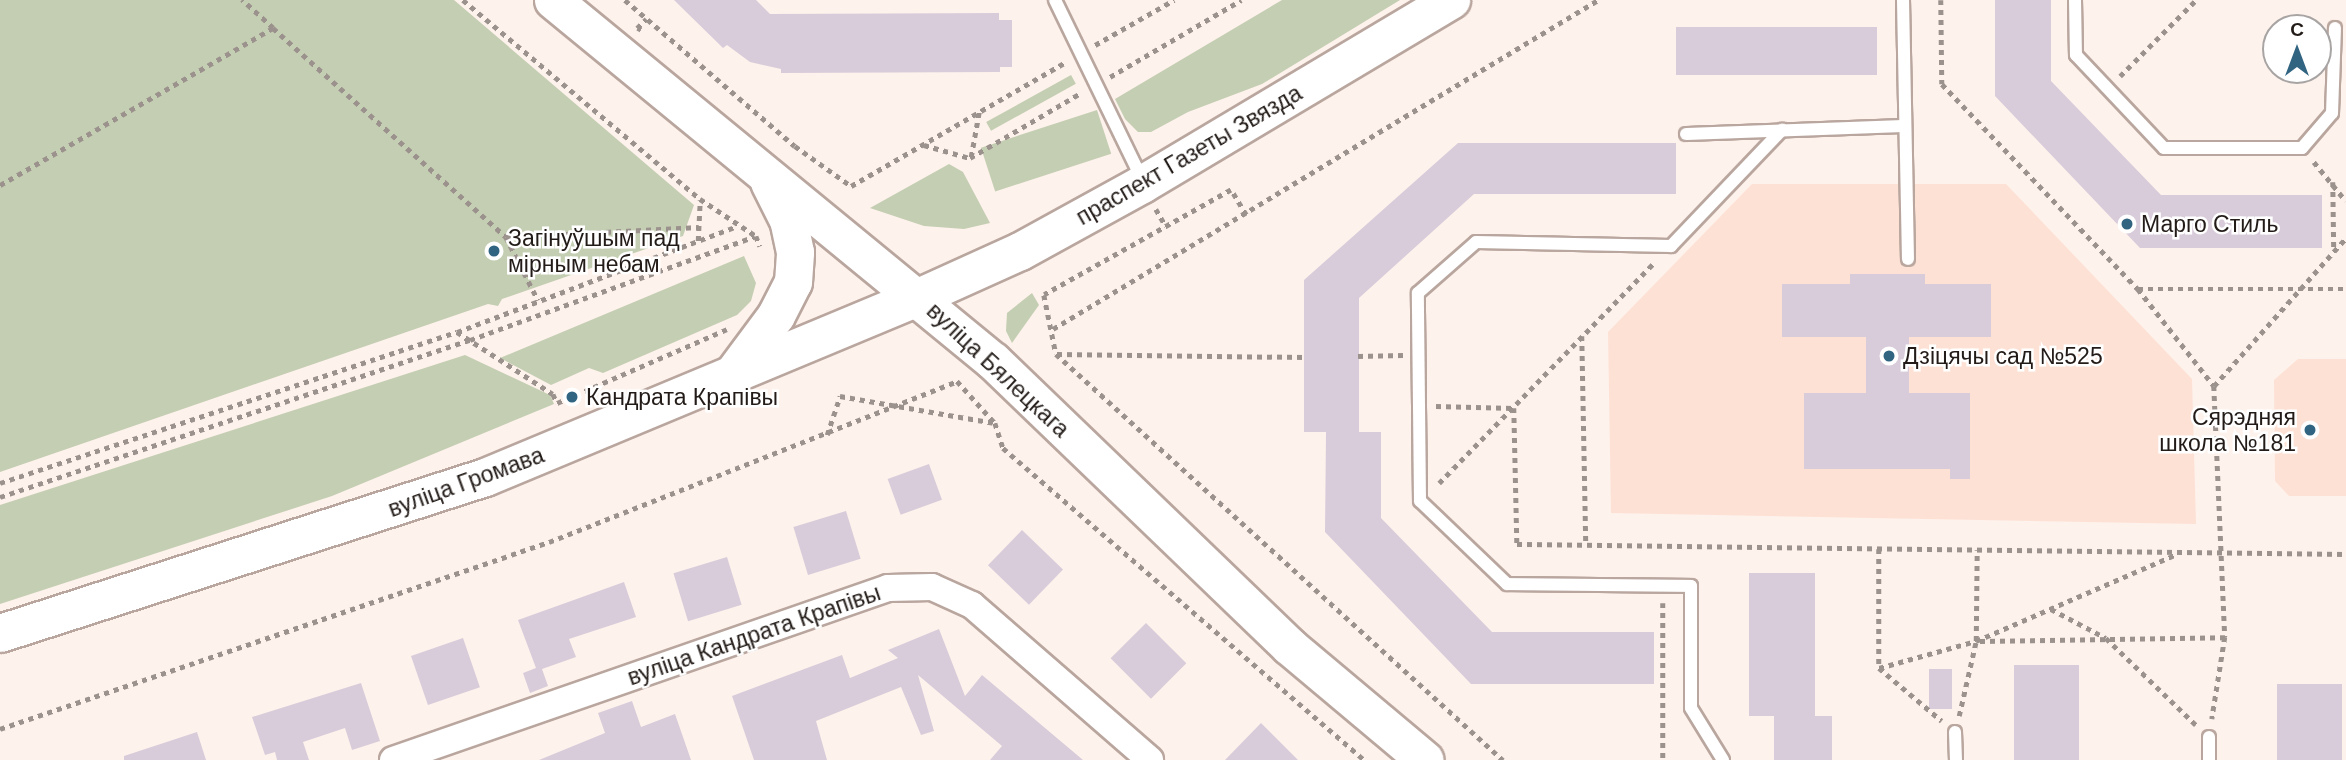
<!DOCTYPE html>
<meta charset="utf-8">
<style>
body{margin:0}
#map{position:relative;width:2346px;height:760px;overflow:hidden;background:#fef2ec;font-family:Helvetica,sans-serif}
div>[style]{position:absolute}
.built>*{inset:0;background:#fde1d5}
.green>*{inset:0;background:#c4ceb2;transform-origin:0 0}
.building>*{inset:0;background:#d9ccda;transform-origin:0 0}
.path>*{height:4.5px;margin-top:-2.25px;transform-origin:0;background:repeating-linear-gradient(90deg,#9c928d 0 5px,transparent 0 10px)}
.roads{filter:drop-shadow(2px 0 #b9a69e) drop-shadow(-2px 0 #b9a69e) drop-shadow(0 2px #b9a69e) drop-shadow(0 -2px #b9a69e)}
.lane>*{height:12px;margin:-6px;padding:0 6px;transform-origin:6px;border-radius:6px;background:#fff}
.street>*{height:26px;margin:-13px;padding:0 13px;transform-origin:13px;border-radius:13px;background:#fff}
.secondary>*{height:37px;margin:-18.5px;padding:0 18.5px;transform-origin:18.5px;border-radius:18.5px;background:#fff}
.dots>*{width:19px;height:19px;translate:-50% -50%;box-sizing:border-box;border:4px solid #fff;border-radius:50%}
span{translate:-50% -50%;white-space:nowrap;text-align:center;line-height:1.15;-webkit-text-stroke:5px #fff;paint-order:stroke}
.street-label{font-size:23px;color:#221b18}
.poi-label{font-size:23px;color:#221b18}
.left{translate:0 -50%;text-align:left}
.right{translate:-100% -50%;text-align:right}
.north{position:absolute;left:2262px;top:14px;width:70px;height:70px;box-sizing:border-box;background:#fff;border:2px solid #a7a4a3;border-radius:50%;rotate:0deg;font-size:19px;font-weight:700;line-height:28px;text-align:center;color:#221b18}
.north::after{content:'';display:block;margin:auto;width:24px;height:32px;background:#306481;clip-path:polygon(50% 0,100% 100%,50% 72%,0 100%)}
</style>
<div id="map">
<div class="built">
<i style="clip-path:polygon(1752px 184px,2006px 184px,2192px 379px,2196px 524px,1611px 513px,1608px 332px)"></i>
<i style="clip-path:polygon(2298px 359px,2346px 359px,2346px 496px,2289px 496px,2275px 481px,2274px 380px)"></i>
</div>
<div class="green">
<i style="clip-path:polygon(0 0,454px 0,694px 205px,683px 236px,502px 299px,498px 306px,488px 304px,0 472px)"></i>
<i style="clip-path:polygon(1282px 0,1400px 0,1262px 84px,1188px 112px,1151px 132px,1138px 132px,1125px 119px,1115px 99px)"></i>
<i style="left:1071px;top:75px;width:10px;height:97px;rotate:61deg"></i>
<i style="left:1097px;top:110px;width:46px;height:122px;rotate:72deg"></i>
<i style="clip-path:polygon(949px 164px,963px 172px,990px 223px,964px 229px,924px 226px,870px 208px)"></i>
<i style="clip-path:polygon(744px 256px,756px 283px,751px 301px,737px 315px,603px 373px,589px 368px,551px 385px,500px 358px)"></i>
<i style="clip-path:polygon(1032px 293px,1039px 305px,1012px 343px,1006px 331px,1007px 313px)"></i>
<i style="clip-path:polygon(465px 355px,550px 395px,554px 404px,332px 496px,0 604px,0 505px)"></i>
</div>
<div class="building">
<i style="clip-path:polygon(674px 0,756px 0,770px 14px,999px 13px,999px 20px,1012px 20px,1012px 67px,1000px 67px,1000px 72px,781px 73px,781px 69px,750px 62px,727px 45px,723px 48px)"></i>
<i style="clip-path:polygon(1995px 0,2051px 0,2051px 81px,2161px 195px,2322px 195px,2322px 248px,2140px 248px,1995px 96px)"></i>
<i style="left:1676px;top:27px;width:201px;height:48px"></i>
<i style="clip-path:polygon(1458px 143px,1676px 143px,1676px 194px,1474px 194px,1359px 298px,1359px 432px,1381px 432px,1381px 518px,1492px 632px,1654px 632px,1654px 684px,1471px 684px,1325px 532px,1326px 432px,1304px 432px,1304px 280px)"></i>
<i style="clip-path:polygon(1850px 274px,1925px 274px,1925px 284px,1991px 284px,1991px 337px,1909px 337px,1909px 393px,1970px 393px,1970px 479px,1950px 479px,1950px 469px,1804px 469px,1804px 393px,1866px 393px,1866px 337px,1782px 337px,1782px 284px,1850px 284px)"></i>
<i style="left:929px;top:464px;width:38px;height:44px;rotate:70deg"></i>
<i style="left:846px;top:511px;width:50px;height:55px;rotate:73deg"></i>
<i style="left:1022px;top:530px;width:57px;height:49px;rotate:44deg"></i>
<i style="left:727px;top:557px;width:50px;height:56px;rotate:73deg"></i>
<i style="clip-path:polygon(1749px 573px,1815px 573px,1815px 716px,1832px 716px,1832px 760px,1774px 760px,1774px 716px,1749px 716px)"></i>
<i style="clip-path:polygon(624px 582px,636px 617px,569px 639px,576px 657px,542px 669px,548px 686px,530px 693px,523px 673px,536px 668px,518px 620px)"></i>
<i style="left:1146px;top:623px;width:57px;height:50px;rotate:45deg"></i>
<i style="clip-path:polygon(939px 629px,965px 696px,982px 675px,1083px 760px,990px 760px,1002px 746px,918px 675px,934px 731px,921px 735px,901px 687px,816px 721px,827px 760px,754px 760px,732px 696px,842px 655px,850px 678px,898px 658px,888px 650px)"></i>
<i style="left:463px;top:638px;width:52px;height:55px;rotate:71deg"></i>
<i style="left:2014px;top:665px;width:65px;height:95px"></i>
<i style="left:1929px;top:669px;width:23px;height:40px"></i>
<i style="clip-path:polygon(361px 683px,380px 741px,352px 750px,345px 728px,303px 742px,309px 760px,277px 760px,275px 752px,265px 755px,252px 717px)"></i>
<i style="left:2277px;top:684px;width:65px;height:76px"></i>
<i style="clip-path:polygon(632px 701px,641px 727px,675px 714px,691px 760px,539px 760px,605px 733px,598px 713px)"></i>
<i style="clip-path:polygon(1261px 723px,1298px 760px,1225px 760px)"></i>
<i style="clip-path:polygon(197px 732px,206px 760px,124px 760px,124px 756px)"></i>
</div>
<div class="path">
<i style="left:463px;top:0;width:309px;rotate:40deg"></i>
<i style="left:700px;top:199px;width:67px;rotate:33.5deg"></i>
<i style="left:756px;top:236px;width:11px;rotate:68deg"></i>
<i style="left:625px;top:0;width:224px;rotate:40.7deg"></i>
<i style="left:795px;top:146px;width:69px;rotate:35.5deg"></i>
<i style="left:851px;top:186px;width:248px;rotate:-30deg"></i>
<i style="left:1941px;top:0;width:84px;rotate:89.3deg"></i>
<i style="left:1942px;top:84px;width:284px;rotate:46.3deg"></i>
<i style="left:2138px;top:289px;width:123px;rotate:51.9deg"></i>
<i style="left:2214px;top:386px;width:251px;rotate:87.5deg"></i>
<i style="left:2225px;top:637px;width:83px;rotate:99deg"></i>
<i style="left:273px;top:28px;width:313px;rotate:41.9deg"></i>
<i style="left:506px;top:237px;width:193px;rotate:-3deg"></i>
<i style="left:641px;top:30px;width:4px;rotate:-153deg"></i>
<i style="left:637px;top:28px;width:13px;rotate:-45deg"></i>
<i style="left:1095px;top:45px;width:91px;rotate:-29.7deg"></i>
<i style="left:2120px;top:76px;width:107px;rotate:-45deg"></i>
<i style="left:1110px;top:77px;width:152px;rotate:-30.4deg"></i>
<i style="left:924px;top:145px;width:48px;rotate:15.8deg"></i>
<i style="left:970px;top:158px;width:129px;rotate:-30.4deg"></i>
<i style="left:971px;top:157px;width:46px;rotate:-79.9deg"></i>
<i style="left:2314px;top:162px;width:50px;rotate:50.6deg"></i>
<i style="left:2333px;top:182px;width:69px;rotate:89.2deg"></i>
<i style="left:0;top:185px;width:315px;rotate:-29.9deg"></i>
<i style="left:273px;top:28px;width:42px;rotate:-137.9deg"></i>
<i style="left:1156px;top:209px;width:20px;rotate:60deg"></i>
<i style="left:1246px;top:215px;width:29px;rotate:-121deg"></i>
<i style="left:1231px;top:190px;width:214px;rotate:150.7deg"></i>
<i style="left:1044px;top:295px;width:60px;rotate:78.5deg"></i>
<i style="left:1056px;top:354px;width:604px;rotate:42.25deg"></i>
<i style="left:506px;top:237px;width:71px;rotate:63.1deg"></i>
<i style="left:698px;top:241px;width:41px;rotate:-87.2deg"></i>
<i style="left:2138px;top:289px;width:208px"></i>
<i style="left:1053px;top:329px;width:637px;rotate:-31.12deg"></i>
<i style="left:457px;top:332px;width:114px;rotate:32.9deg"></i>
<i style="left:553px;top:394px;width:10px;rotate:66deg"></i>
<i style="left:557px;top:403px;width:185px;rotate:-23.5deg"></i>
<i style="left:1582px;top:336px;width:209px;rotate:88.9deg"></i>
<i style="left:1057px;top:354px;width:247px;rotate:0.7deg"></i>
<i style="left:1358px;top:356px;width:45px;rotate:-1.3deg"></i>
<i style="left:2214px;top:386px;width:198px;rotate:-48.3deg"></i>
<i style="left:1436px;top:406px;width:78px;rotate:1.5deg"></i>
<i style="left:1514px;top:408px;width:136px;rotate:88.7deg"></i>
<i style="left:1517px;top:544px;width:829px;rotate:0.69deg"></i>
<i style="left:827px;top:435px;width:41px;rotate:-71.6deg"></i>
<i style="left:840px;top:396px;width:157px;rotate:9.9deg"></i>
<i style="left:995px;top:423px;width:26px;rotate:72deg"></i>
<i style="left:1003px;top:448px;width:478px;rotate:40.8deg"></i>
<i style="left:0;top:483px;width:481px;rotate:-18.3deg"></i>
<i style="left:457px;top:332px;width:297px;rotate:-20.7deg"></i>
<i style="left:1439px;top:483px;width:306px;rotate:-45.7deg"></i>
<i style="left:0;top:497px;width:496px;rotate:-18.5deg"></i>
<i style="left:470px;top:340px;width:303px;rotate:-20deg"></i>
<i style="left:1879px;top:549px;width:119px;rotate:90deg"></i>
<i style="left:1879px;top:668px;width:82px;rotate:40.1deg"></i>
<i style="left:1663px;top:603px;width:157px;rotate:90deg"></i>
<i style="left:2051px;top:609px;width:62px;rotate:27.8deg"></i>
<i style="left:2106px;top:638px;width:125px;rotate:44deg"></i>
<i style="left:1980px;top:641px;width:245px;rotate:-0.9deg"></i>
<i style="left:1879px;top:668px;width:101px;rotate:-15.6deg"></i>
<i style="left:1976px;top:641px;width:219px;rotate:-23.4deg"></i>
<i style="left:1959px;top:716px;width:77px;rotate:-77.2deg"></i>
<i style="left:1976px;top:641px;width:91px;rotate:-89.4deg"></i>
<i style="left:0;top:729px;width:580px;rotate:-18.81deg"></i>
<i style="left:549px;top:542px;width:439px;rotate:-21.5deg"></i>
<i style="left:957px;top:381px;width:57px;rotate:47.9deg"></i>
</div>
<div class="roads">
<div class="lane">
<i style="left:1055px;top:0;width:199px;rotate:64.1deg"></i>
<i style="left:1903px;top:0;width:259px;rotate:88.9deg"></i>
<i style="left:2075px;top:0;width:55px;rotate:89deg"></i>
<i style="left:2076px;top:55px;width:128px;rotate:46.6deg"></i>
<i style="left:2164px;top:148px;width:138px"></i>
<i style="left:2302px;top:148px;width:46px;rotate:-49.4deg"></i>
<i style="left:2332px;top:113px;width:85px;rotate:-88deg"></i>
<i style="left:1686px;top:134px;width:218px;rotate:-2.1deg"></i>
<i style="left:1955px;top:732px;width:28px;rotate:88deg"></i>
<i style="left:1723px;top:760px;width:61px;rotate:-121.6deg"></i>
<i style="left:1691px;top:708px;width:122px;rotate:-90deg"></i>
<i style="left:1691px;top:586px;width:184px;rotate:-179.4deg"></i>
<i style="left:1507px;top:584px;width:120px;rotate:-136.3deg"></i>
<i style="left:1420px;top:501px;width:208px;rotate:-90.6deg"></i>
<i style="left:1418px;top:293px;width:77px;rotate:-41.3deg"></i>
<i style="left:1476px;top:242px;width:195px;rotate:1.2deg"></i>
<i style="left:1671px;top:246px;width:161px;rotate:-46.3deg"></i>
<i style="left:2209px;top:760px;width:23px;rotate:-90deg"></i>
</div>
<div class="street">
<i style="left:393px;top:760px;width:524px;rotate:-19.16deg"></i>
<i style="left:888px;top:588px;width:44px;rotate:-1.3deg"></i>
<i style="left:932px;top:587px;width:44px;rotate:24.2deg"></i>
<i style="left:972px;top:605px;width:236px;rotate:41deg"></i>
</div>
<div class="secondary">
<i style="left:553px;top:0;width:569px;rotate:39.37deg"></i>
<i style="left:993px;top:361px;width:411px;rotate:43.9deg"></i>
<i style="left:1289px;top:646px;width:177px;rotate:40deg"></i>
<i style="left:733px;top:373px;width:72px;rotate:-53.4deg"></i>
<i style="left:776px;top:315px;width:37px;rotate:-63deg"></i>
<i style="left:793px;top:282px;width:30px;rotate:-86deg"></i>
<i style="left:795px;top:252px;width:33px;rotate:-102deg"></i>
<i style="left:788px;top:220px;width:42px;rotate:-116.6deg"></i>
<i style="left:0;top:633px;width:509px;rotate:-17.83deg"></i>
<i style="left:485px;top:477px;width:469px;rotate:-22.6deg"></i>
<i style="left:918px;top:297px;width:112px;rotate:-24.3deg"></i>
<i style="left:1020px;top:251px;width:139px;rotate:-28.8deg"></i>
<i style="left:1142px;top:184px;width:360px;rotate:-30.8deg"></i>
</div>
</div>
<div class="dots">
<i style="left:2127px;top:224px;background:#306481"></i>
<i style="left:494px;top:251px;background:#306481"></i>
<i style="left:1889px;top:356px;background:#306481"></i>
<i style="left:572px;top:397px;background:#306481"></i>
<i style="left:2310px;top:430px;background:#306481"></i>
</div>
<div class="street-label">
<span style="left:1189px;top:155px;rotate:-30deg">праспект Газеты Звязда</span>
<span style="left:998px;top:370px;rotate:43deg">вуліца Бялецкага</span>
<span style="left:466px;top:482px;rotate:-20deg">вуліца Громава</span>
<span style="left:754px;top:635px;rotate:-19deg">вуліца Кандрата Крапівы</span>
</div>
<div class="poi-label">
<span class="left" style="left:2141px;top:224px">Марго Стиль</span>
<span class="left" style="left:508px;top:251px">Загінуўшым пад<br>мірным небам</span>
<span class="left" style="left:1903px;top:356px">Дзіцячы сад №525</span>
<span class="left" style="left:586px;top:397px">Кандрата Крапівы</span>
<span class="right" style="left:2296px;top:430px">Сярэдняя<br>школа №181</span>
</div>
<div class="north">С</div>
</div>
